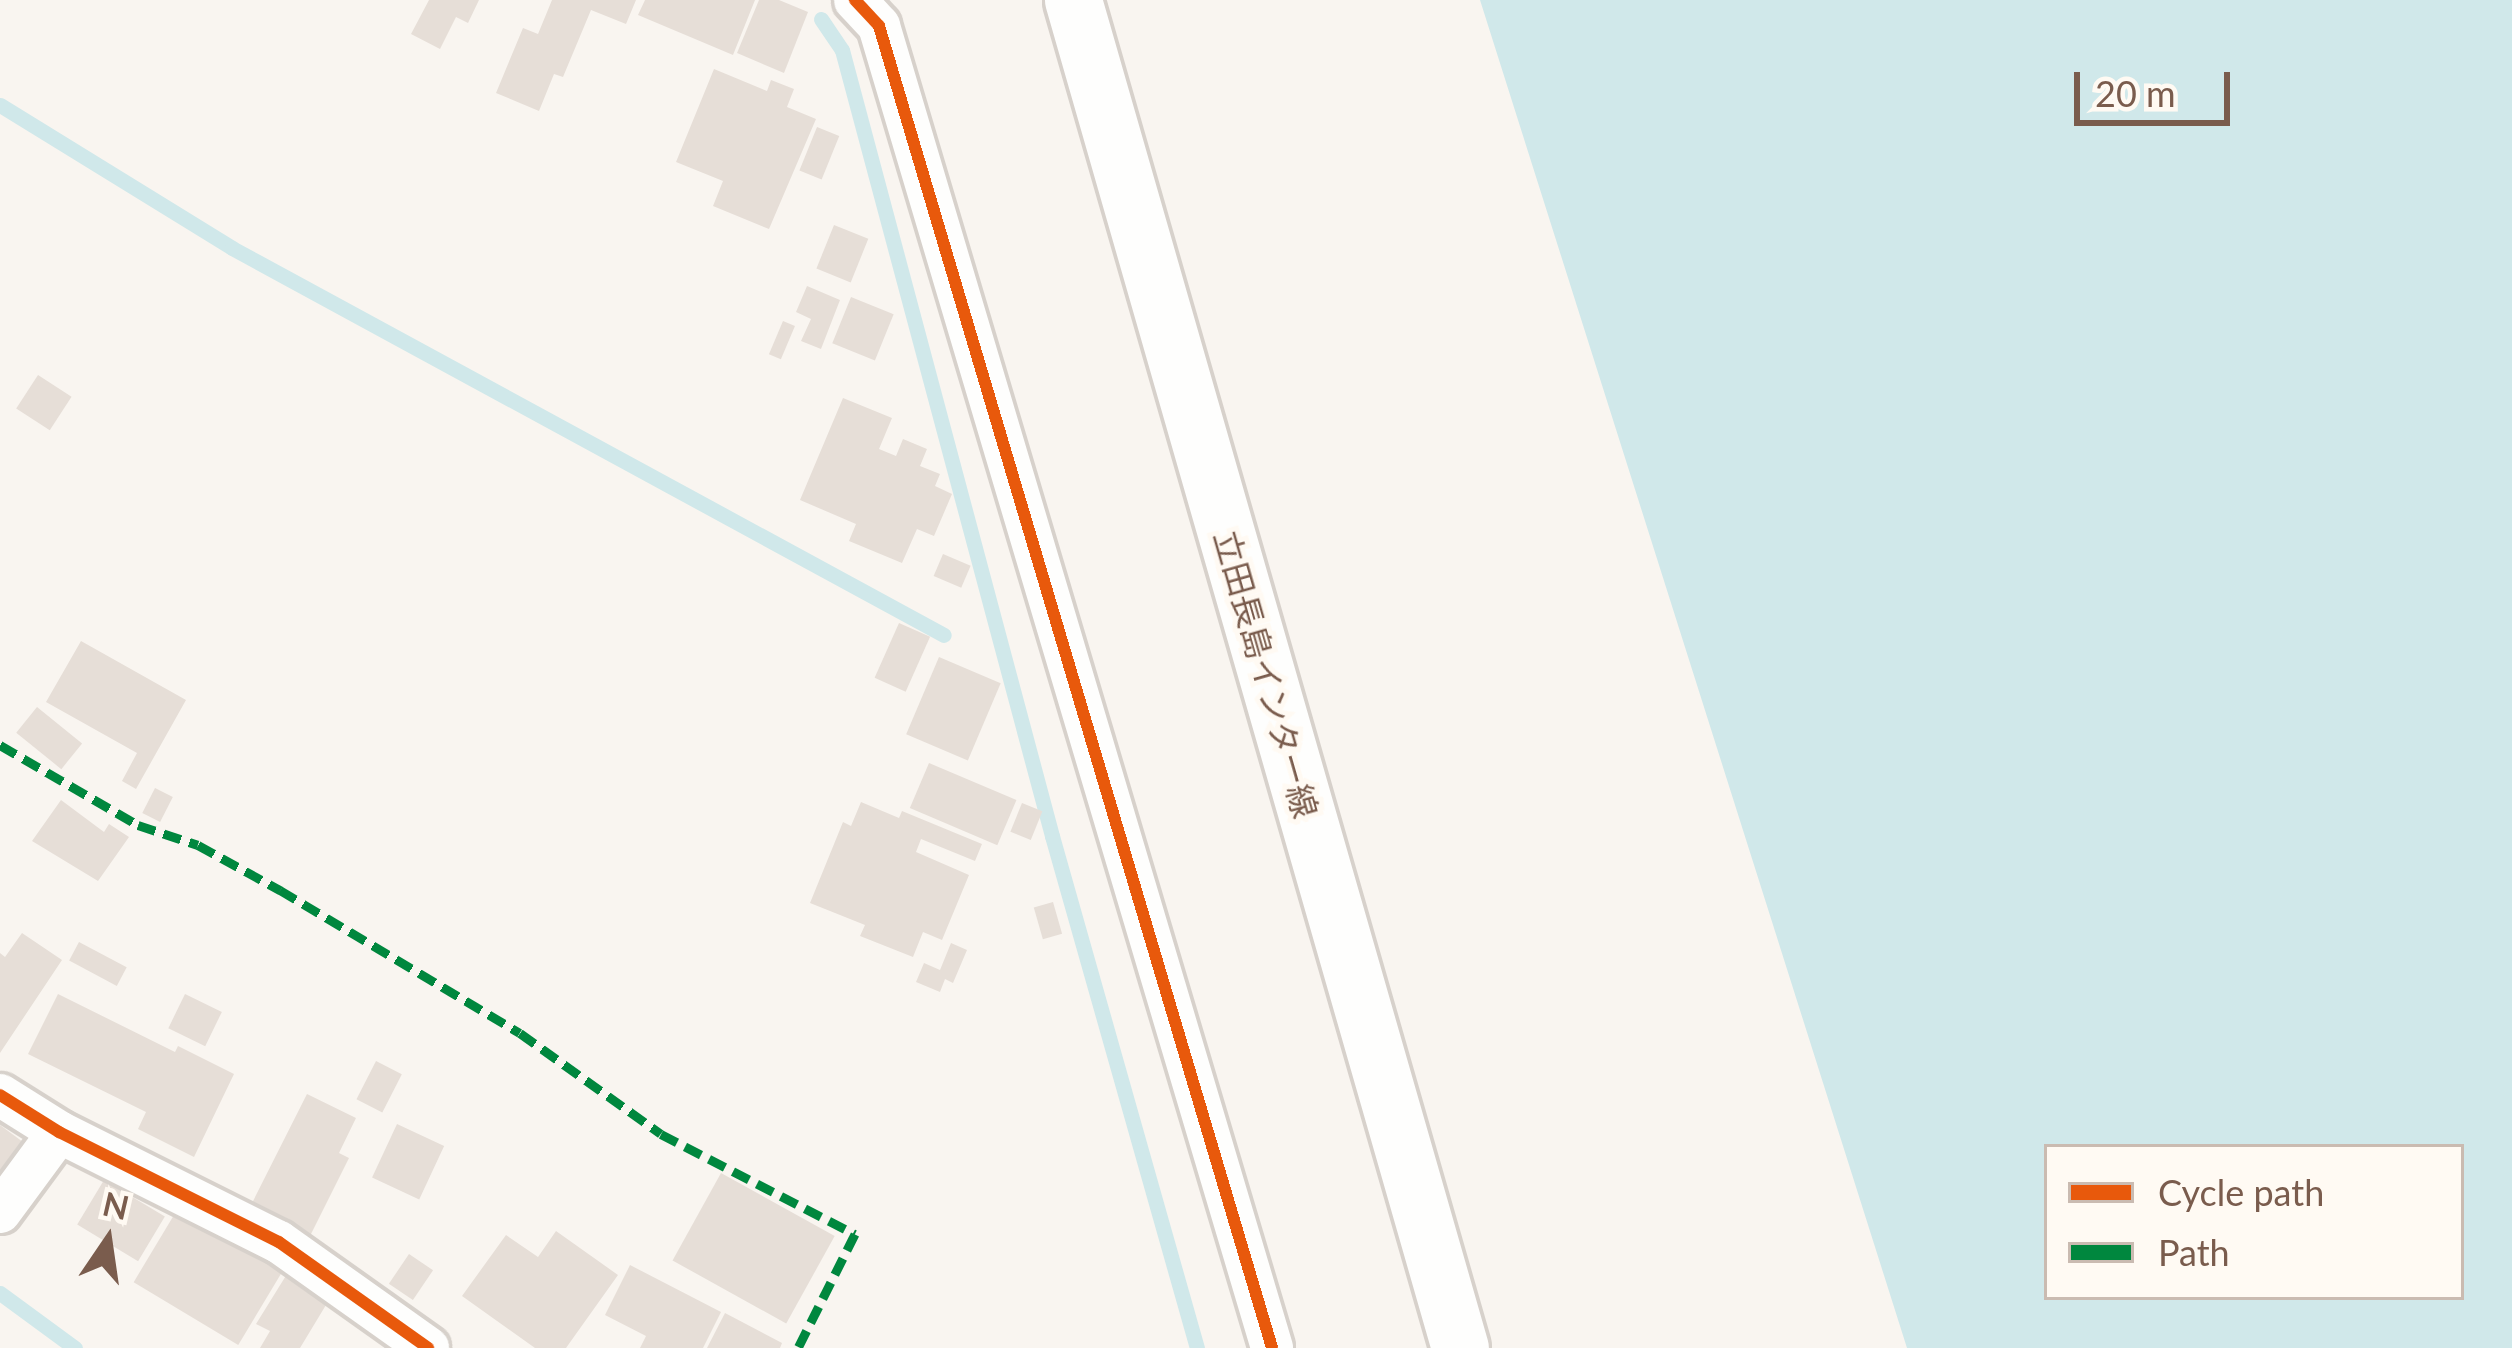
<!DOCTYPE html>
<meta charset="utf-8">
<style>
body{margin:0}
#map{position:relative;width:2512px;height:1348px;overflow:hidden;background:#f9f5f0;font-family:Lato,"Noto Sans JP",sans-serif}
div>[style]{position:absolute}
.water>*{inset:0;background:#d0e8ea}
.stream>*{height:15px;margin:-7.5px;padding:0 7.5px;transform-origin:7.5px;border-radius:7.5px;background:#d0e8ea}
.building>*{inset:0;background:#e6ded7;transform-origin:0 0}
.roads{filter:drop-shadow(3px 0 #d7d1cb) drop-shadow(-3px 0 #d7d1cb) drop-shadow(0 3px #d7d1cb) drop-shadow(0 -3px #d7d1cb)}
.minor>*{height:42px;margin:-21px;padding:0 21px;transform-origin:21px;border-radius:21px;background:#fefefd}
.secondary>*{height:57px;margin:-28.5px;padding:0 28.5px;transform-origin:28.5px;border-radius:28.5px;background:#fefefd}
.quiet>*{height:9px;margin-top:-4.5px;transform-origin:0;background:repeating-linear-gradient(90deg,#00873e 0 18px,transparent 0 27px)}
.cycleway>*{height:12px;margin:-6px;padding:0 6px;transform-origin:6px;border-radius:6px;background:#e8590c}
span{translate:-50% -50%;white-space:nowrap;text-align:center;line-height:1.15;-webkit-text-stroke:10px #fffaf3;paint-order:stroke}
.street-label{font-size:33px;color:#7a5c4d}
.legend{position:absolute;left:2044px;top:1144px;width:420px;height:156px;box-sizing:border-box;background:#fffaf3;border:3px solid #cabbb1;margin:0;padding:15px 21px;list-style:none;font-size:36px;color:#7a5c4d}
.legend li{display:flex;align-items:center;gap:24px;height:60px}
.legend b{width:60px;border:3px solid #cabbb1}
.north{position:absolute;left:48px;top:1180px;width:120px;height:120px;-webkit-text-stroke:9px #fffaf3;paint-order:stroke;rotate:13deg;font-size:33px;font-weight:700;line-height:48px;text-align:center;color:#7a5c4d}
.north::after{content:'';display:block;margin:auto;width:42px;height:54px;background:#7a5c4d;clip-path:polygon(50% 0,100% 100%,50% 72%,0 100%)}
.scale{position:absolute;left:2074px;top:72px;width:156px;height:54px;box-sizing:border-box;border:6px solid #7a5c4d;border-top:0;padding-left:15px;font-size:36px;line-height:42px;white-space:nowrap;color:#7a5c4d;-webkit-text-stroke:9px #fffaf3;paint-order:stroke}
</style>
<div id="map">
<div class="water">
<i style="clip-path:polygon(evenodd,1480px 0,2512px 0,2512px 1348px,1907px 1348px,1480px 0,2047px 1147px,2461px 1147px,2461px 1297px,2047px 1297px,2047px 1147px)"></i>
</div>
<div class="stream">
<i style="left:821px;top:19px;width:37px;rotate:56deg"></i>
<i style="left:842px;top:50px;width:814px;rotate:75.04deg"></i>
<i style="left:1052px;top:836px;width:532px;rotate:74.19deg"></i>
<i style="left:0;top:105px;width:273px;rotate:31.6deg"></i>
<i style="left:232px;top:248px;width:810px;rotate:28.53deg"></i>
<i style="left:0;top:1293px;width:93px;rotate:36.3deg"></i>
</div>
<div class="building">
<i style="clip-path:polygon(429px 0,479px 0,468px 23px,456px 17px,440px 49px,411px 34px)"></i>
<i style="clip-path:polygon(552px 0,636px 0,626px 24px,591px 10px,563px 77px,554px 74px,539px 111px,496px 93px,523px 28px,538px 34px)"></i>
<i style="clip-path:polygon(645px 0,755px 0,733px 55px,638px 15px)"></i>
<i style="clip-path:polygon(759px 0,779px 0,808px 12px,784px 73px,737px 53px)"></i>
<i style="clip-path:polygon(714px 69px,767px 91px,771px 80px,794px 89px,787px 107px,816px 119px,769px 229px,713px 206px,723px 181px,676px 162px)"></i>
<i style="left:817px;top:127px;width:24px;height:47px;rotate:22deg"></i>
<i style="left:834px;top:225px;width:37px;height:47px;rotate:22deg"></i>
<i style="clip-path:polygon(807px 286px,840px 300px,821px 349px,801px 341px,811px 319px,796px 312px)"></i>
<i style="left:851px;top:297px;width:46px;height:50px;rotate:22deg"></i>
<i style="left:783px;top:321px;width:13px;height:36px;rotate:23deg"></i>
<i style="left:38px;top:375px;width:40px;height:40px;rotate:33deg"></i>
<i style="clip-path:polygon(843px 398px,892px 418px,879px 449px,896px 456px,903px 439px,927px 449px,920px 466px,940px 474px,935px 486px,952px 494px,934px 536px,917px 529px,902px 563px,849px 541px,856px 524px,800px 500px)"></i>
<i style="left:943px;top:554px;width:30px;height:24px;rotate:23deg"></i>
<i style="left:899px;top:623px;width:34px;height:60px;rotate:24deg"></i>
<i style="clip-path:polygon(81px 641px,186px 700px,136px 789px,122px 781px,137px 753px,46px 702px)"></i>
<i style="left:939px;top:657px;width:67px;height:84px;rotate:23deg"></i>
<i style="left:37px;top:707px;width:58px;height:33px;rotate:39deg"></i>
<i style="left:929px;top:763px;width:95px;height:49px;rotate:23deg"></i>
<i style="left:155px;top:788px;width:20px;height:28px;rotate:27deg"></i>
<i style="clip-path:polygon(61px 800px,104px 832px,109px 824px,129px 837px,98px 881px,32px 841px)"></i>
<i style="clip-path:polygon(861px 802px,899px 818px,902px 811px,982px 844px,975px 861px,921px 839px,916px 852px,969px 875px,942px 940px,923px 932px,913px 957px,860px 936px,865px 925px,810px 903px,843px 822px,851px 826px)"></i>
<i style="left:1022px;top:803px;width:22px;height:31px;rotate:22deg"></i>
<i style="left:1053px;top:902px;width:33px;height:20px;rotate:74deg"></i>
<i style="clip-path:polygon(22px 933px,62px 960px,0 1053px,0 953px,5px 957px)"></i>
<i style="left:79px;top:942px;width:54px;height:21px;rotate:28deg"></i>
<i style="clip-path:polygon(951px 943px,967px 950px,953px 983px,945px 979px,940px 992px,916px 982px,924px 963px,940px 970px)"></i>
<i style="clip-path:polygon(58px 994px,175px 1052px,178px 1046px,234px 1074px,194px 1157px,138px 1129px,146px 1112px,28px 1054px)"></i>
<i style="left:185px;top:994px;width:41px;height:38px;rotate:26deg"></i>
<i style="left:376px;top:1061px;width:29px;height:43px;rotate:27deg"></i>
<i style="clip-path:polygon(307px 1094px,356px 1118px,339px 1153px,349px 1158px,308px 1240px,248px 1211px)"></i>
<i style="left:397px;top:1124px;width:52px;height:59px;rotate:25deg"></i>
<i style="clip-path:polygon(0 1125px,27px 1145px,0 1181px)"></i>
<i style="left:721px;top:1173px;width:130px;height:100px;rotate:29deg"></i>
<i style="left:104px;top:1180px;width:71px;height:52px;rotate:31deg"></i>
<i style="left:180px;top:1205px;width:122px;height:90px;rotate:31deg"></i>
<i style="clip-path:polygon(556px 1231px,618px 1275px,566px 1348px,535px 1348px,462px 1296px,506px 1235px,538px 1257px)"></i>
<i style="left:409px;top:1254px;width:29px;height:36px;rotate:34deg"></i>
<i style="clip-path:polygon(630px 1265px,721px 1312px,703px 1348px,640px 1348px,646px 1336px,605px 1315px)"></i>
<i style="clip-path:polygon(287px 1274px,329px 1300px,300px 1348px,260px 1348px,270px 1331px,256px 1324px)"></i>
<i style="clip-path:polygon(725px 1313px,782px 1343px,780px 1348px,707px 1348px)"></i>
</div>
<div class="roads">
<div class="minor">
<i style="left:855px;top:0;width:35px;rotate:47deg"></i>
<i style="left:879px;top:26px;width:1379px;rotate:73.44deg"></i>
<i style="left:0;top:1095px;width:70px;rotate:32.1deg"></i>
<i style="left:59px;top:1132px;width:246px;rotate:26.6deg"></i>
<i style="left:279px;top:1242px;width:183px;rotate:35.4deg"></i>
<i style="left:0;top:1212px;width:99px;rotate:-53.6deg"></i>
</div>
<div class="secondary">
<i style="left:1073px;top:0;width:1402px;rotate:73.98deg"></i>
</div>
</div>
<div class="quiet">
<i style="left:0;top:745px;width:160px;rotate:30.1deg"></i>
<i style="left:138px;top:825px;width:63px;rotate:18.4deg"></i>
<i style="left:198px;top:845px;width:94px;rotate:28.8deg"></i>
<i style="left:280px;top:890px;width:279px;rotate:30.8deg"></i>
<i style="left:520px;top:1033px;width:173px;rotate:35.6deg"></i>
<i style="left:661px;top:1134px;width:218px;rotate:27.3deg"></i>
<i style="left:855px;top:1234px;width:127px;rotate:116.6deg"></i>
</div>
<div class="cycleway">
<i style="left:855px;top:0;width:35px;rotate:47deg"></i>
<i style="left:879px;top:26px;width:1379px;rotate:73.44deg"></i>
<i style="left:0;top:1095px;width:70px;rotate:32.1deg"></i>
<i style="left:59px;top:1132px;width:246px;rotate:26.6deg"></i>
<i style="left:279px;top:1242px;width:183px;rotate:35.4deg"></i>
</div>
<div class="street-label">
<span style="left:1266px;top:674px;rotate:74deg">立田長島インター線</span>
</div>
<ul class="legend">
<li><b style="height:15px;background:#e8590c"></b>Cycle path</li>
<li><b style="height:15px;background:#00873e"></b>Path</li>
</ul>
<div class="north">N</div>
<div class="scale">20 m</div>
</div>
